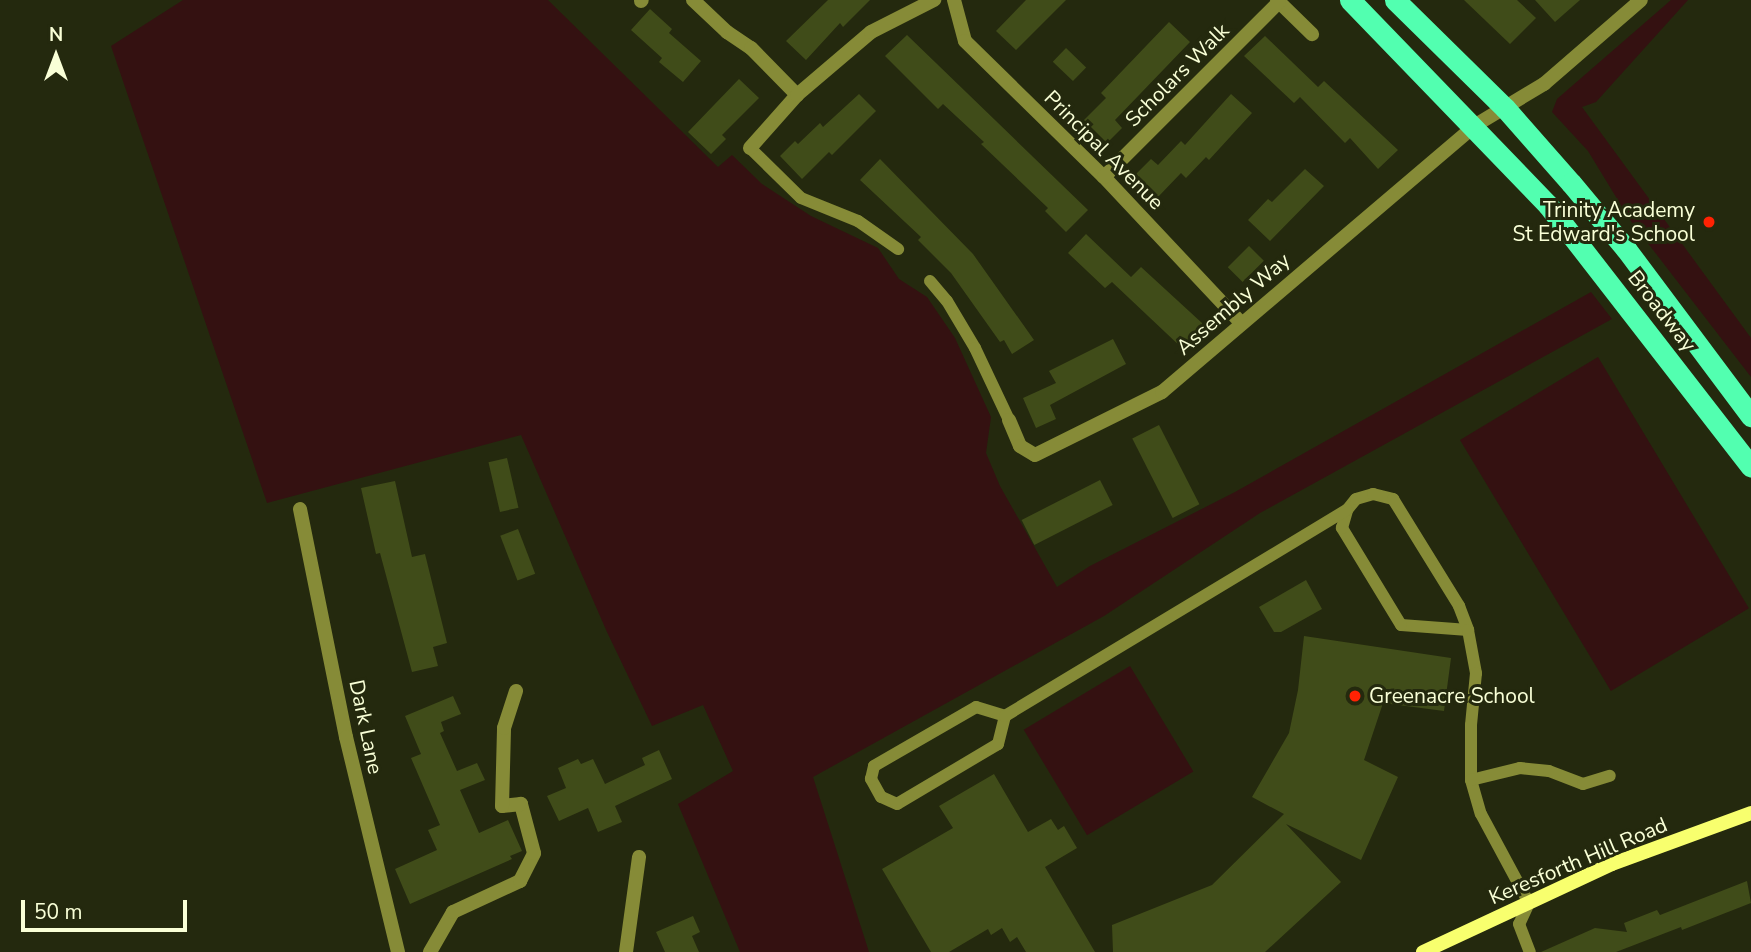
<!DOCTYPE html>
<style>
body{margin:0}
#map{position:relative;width:1751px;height:952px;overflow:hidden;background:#24290e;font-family:"Nunito Sans",sans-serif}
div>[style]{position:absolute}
.green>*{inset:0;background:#341111;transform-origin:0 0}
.building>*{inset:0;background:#404c19;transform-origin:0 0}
.lane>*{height:12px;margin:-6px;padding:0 6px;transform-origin:6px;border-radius:6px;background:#868b37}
.street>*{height:14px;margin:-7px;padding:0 7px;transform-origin:7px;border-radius:7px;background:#868b37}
.secondary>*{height:14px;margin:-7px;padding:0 7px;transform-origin:7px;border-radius:7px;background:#f8ff6e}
.highway>*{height:21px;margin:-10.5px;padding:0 10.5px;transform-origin:10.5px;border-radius:10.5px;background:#52ffb0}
.dots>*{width:19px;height:19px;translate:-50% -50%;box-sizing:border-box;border:4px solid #24290e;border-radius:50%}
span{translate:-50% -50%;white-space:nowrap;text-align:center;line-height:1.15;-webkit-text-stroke:6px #24290e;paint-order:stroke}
.street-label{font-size:21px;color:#f9ffd7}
.poi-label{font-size:21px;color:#f9ffd7}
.right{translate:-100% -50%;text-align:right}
.left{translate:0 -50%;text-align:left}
.north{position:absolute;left:21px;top:21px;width:70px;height:70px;-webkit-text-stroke:5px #24290e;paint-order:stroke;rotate:0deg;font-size:19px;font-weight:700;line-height:28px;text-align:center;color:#f9ffd7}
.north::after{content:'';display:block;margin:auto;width:24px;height:32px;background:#f9ffd7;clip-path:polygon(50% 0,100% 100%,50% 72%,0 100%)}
.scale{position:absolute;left:21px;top:900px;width:166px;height:32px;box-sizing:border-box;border:4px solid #f9ffd7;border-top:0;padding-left:9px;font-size:21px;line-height:24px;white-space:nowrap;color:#f9ffd7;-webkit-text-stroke:5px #24290e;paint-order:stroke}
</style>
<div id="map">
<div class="green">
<i style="clip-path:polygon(183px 0,548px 0,718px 167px,732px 155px,762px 184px,811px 216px,878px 248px,899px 279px,927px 297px,955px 338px,991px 417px,986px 453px,1000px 486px,1057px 587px,1090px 566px,1235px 492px,1591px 292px,1612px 319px,1260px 513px,1104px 616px,813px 777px,869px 952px,740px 952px,678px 804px,733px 771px,703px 705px,652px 726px,607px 632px,521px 435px,267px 503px,111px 46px)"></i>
<i style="clip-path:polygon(1671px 0,1688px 0,1596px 102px,1582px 107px,1751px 338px,1751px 377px,1630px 220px,1588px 151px,1552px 112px,1557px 99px)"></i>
<i style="left:1598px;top:357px;width:293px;height:161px;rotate:59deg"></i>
<i style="left:1130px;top:666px;width:123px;height:124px;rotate:59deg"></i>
</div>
<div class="building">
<i style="clip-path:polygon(828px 0,870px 0,843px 27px,840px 23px,806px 60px,786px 41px)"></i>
<i style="clip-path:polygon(1026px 0,1066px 0,1016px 50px,996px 31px)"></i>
<i style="clip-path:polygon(1464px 0,1517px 0,1536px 18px,1510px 44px)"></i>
<i style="clip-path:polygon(1535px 0,1580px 0,1555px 22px)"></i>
<i style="clip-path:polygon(650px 9px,672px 29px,669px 33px,701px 61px,683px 82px,659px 62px,662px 58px,631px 30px)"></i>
<i style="clip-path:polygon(1169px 22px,1190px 42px,1115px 120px,1122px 128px,1107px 143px,1084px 120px,1106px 98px,1101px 93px)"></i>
<i style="clip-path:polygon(907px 35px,1088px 210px,1066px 232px,1045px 211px,1048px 208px,981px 144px,984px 142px,943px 104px,938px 109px,885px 56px)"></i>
<i style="clip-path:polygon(1265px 36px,1318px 87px,1324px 81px,1398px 150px,1378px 169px,1350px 138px,1345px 143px,1300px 97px,1294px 103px,1244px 56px)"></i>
<i style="left:1066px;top:48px;width:28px;height:19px;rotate:44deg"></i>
<i style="clip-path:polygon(739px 79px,759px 98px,722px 135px,726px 139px,711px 154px,688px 132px)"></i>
<i style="clip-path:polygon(859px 94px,876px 111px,832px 155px,829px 152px,802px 179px,780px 156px,795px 141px,798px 144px,820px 123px,823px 127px)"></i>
<i style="clip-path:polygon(1231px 94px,1252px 113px,1209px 160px,1206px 157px,1186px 178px,1181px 173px,1158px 197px,1136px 174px,1151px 159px,1158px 165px,1181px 141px,1185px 145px)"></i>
<i style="clip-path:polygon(880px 159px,973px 254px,1034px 340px,1012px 354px,1004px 340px,1000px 342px,951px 273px,918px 240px,921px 237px,860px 180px)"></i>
<i style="clip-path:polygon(1305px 169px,1324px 186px,1270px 241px,1248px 220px,1268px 199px,1272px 202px)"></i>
<i style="clip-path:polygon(1086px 234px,1131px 277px,1141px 267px,1202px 323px,1202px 330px,1183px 349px,1112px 282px,1105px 288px,1068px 253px)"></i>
<i style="left:1249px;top:246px;width:21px;height:30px;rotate:45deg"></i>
<i style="clip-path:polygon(1113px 339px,1126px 364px,1050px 405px,1056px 419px,1036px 428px,1023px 398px,1056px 383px,1049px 371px)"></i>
<i style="left:1159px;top:425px;width:89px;height:30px;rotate:63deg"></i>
<i style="left:507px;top:458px;width:51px;height:19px;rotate:77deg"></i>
<i style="left:1100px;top:480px;width:28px;height:88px;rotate:63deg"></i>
<i style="clip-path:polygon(395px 481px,412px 557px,425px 554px,447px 643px,433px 647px,438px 666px,412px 672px,380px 553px,376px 554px,361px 488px)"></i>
<i style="left:518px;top:529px;width:48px;height:19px;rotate:69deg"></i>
<i style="clip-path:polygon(1306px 580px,1322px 609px,1281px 632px,1274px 632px,1259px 607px)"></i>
<i style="clip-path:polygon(1304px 636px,1451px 658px,1444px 711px,1383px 703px,1364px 760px,1398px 777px,1361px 860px,1286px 824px,1341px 882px,1265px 952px,1113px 952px,1112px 925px,1212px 885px,1284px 814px,1252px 797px,1289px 733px,1298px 690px)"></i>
<i style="clip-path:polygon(453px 696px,461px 714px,441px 722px,444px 731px,440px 733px,457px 771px,477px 763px,485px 780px,460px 790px,479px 833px,508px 820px,522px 851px,510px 856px,512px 859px,410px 904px,395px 869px,437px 850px,428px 830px,440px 825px,411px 758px,421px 754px,405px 716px)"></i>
<i style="clip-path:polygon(659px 750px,672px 779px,615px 806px,622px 822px,598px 832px,588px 808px,559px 821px,547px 796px,566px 788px,558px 768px,578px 759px,581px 764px,593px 759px,605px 784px,645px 765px,642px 758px)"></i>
<i style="clip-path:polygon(994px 774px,1028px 832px,1051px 819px,1058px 830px,1064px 826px,1077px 848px,1045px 867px,1095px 952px,1026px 952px,1017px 937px,1010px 942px,1002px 928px,991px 935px,988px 929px,949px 952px,931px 952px,882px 869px,953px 828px,939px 806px)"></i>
<i style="clip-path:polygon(1747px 881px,1751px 903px,1682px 930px,1681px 927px,1616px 952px,1541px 952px,1595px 928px,1627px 932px,1624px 923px,1657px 910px,1660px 915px)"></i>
<i style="clip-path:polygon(693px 916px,700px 932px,692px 936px,699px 952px,665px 952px,656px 932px)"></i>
</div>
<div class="lane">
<i style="left:750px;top:148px;width:71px;rotate:44.4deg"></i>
<i style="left:801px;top:198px;width:61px;rotate:22deg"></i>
<i style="left:858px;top:221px;width:49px;rotate:35deg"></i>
<i style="left:930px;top:281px;width:26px;rotate:50deg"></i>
<i style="left:947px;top:301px;width:55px;rotate:59.2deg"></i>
<i style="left:975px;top:348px;width:80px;rotate:64.7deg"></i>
<i style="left:1468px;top:630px;width:67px;rotate:-175.7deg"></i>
<i style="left:1401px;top:625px;width:114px;rotate:-121.3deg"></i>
<i style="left:1342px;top:528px;width:19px;rotate:-74deg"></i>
<i style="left:1347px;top:510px;width:14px;rotate:-51deg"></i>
<i style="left:1356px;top:499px;width:18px;rotate:-16deg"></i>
<i style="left:1373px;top:494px;width:21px;rotate:14deg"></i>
<i style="left:1393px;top:499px;width:126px;rotate:58.3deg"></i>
<i style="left:1459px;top:606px;width:26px;rotate:69deg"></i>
<i style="left:1468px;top:630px;width:44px;rotate:79.5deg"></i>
<i style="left:1476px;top:673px;width:52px;rotate:95.5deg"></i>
<i style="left:1471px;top:725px;width:55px;rotate:90deg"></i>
<i style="left:1471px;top:780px;width:35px;rotate:74deg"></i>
<i style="left:1481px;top:814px;width:101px;rotate:61.7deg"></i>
<i style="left:1529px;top:903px;width:23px;rotate:115deg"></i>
<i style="left:1519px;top:924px;width:30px;rotate:69deg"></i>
<i style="left:1005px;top:716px;width:29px;rotate:104deg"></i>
<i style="left:998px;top:744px;width:117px;rotate:149.3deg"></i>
<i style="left:897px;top:804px;width:17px;rotate:-156deg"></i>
<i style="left:881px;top:797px;width:21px;rotate:-119deg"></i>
<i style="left:871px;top:779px;width:13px;rotate:-77deg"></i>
<i style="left:874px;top:766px;width:118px;rotate:-30deg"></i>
<i style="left:976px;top:707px;width:30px;rotate:17deg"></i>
<i style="left:1005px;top:716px;width:399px;rotate:-31.1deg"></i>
<i style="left:1471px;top:780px;width:50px;rotate:-13.8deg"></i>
<i style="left:1520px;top:768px;width:29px;rotate:6deg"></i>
<i style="left:1549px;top:771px;width:36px;rotate:21deg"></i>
<i style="left:1583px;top:784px;width:28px;rotate:-17deg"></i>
</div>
<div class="street">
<i style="left:693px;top:0;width:47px;rotate:43.3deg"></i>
<i style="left:727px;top:32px;width:29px;rotate:34deg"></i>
<i style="left:751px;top:48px;width:66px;rotate:45.6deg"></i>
<i style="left:954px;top:0;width:42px;rotate:75deg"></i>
<i style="left:965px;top:41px;width:194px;rotate:44.4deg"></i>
<i style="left:1104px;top:177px;width:199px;rotate:46.8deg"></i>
<i style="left:1277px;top:0;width:49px;rotate:44.2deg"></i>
<i style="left:641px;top:1px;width:1px;rotate:-45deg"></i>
<i style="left:750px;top:148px;width:71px;rotate:-48.4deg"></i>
<i style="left:797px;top:95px;width:97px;rotate:-40.4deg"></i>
<i style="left:871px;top:32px;width:71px;rotate:-26.9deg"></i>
<i style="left:1104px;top:177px;width:247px;rotate:-45deg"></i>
<i style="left:1009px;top:420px;width:28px;rotate:67deg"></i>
<i style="left:1020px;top:446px;width:17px;rotate:31deg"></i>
<i style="left:1035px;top:455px;width:142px;rotate:-26.4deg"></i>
<i style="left:1162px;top:392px;width:410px;rotate:-40.4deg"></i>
<i style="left:1474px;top:126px;width:82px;rotate:-31deg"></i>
<i style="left:1544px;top:84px;width:128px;rotate:-40.9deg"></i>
<i style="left:300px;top:509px;width:233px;rotate:78.6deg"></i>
<i style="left:346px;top:737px;width:221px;rotate:76.4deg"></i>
<i style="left:430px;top:952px;width:46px;rotate:-60.1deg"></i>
<i style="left:453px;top:912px;width:74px;rotate:-24.8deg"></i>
<i style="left:520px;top:881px;width:31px;rotate:-63deg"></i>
<i style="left:534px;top:853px;width:51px;rotate:-104.9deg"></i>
<i style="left:521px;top:804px;width:19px;rotate:174deg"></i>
<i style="left:502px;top:806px;width:78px;rotate:-88.5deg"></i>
<i style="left:504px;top:728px;width:39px;rotate:-72deg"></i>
<i style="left:626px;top:952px;width:96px;rotate:-82.2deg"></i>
</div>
<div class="secondary">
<i style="left:1423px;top:952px;width:208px;rotate:-25deg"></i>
<i style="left:1612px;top:864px;width:148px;rotate:-20.1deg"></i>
</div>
<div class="highway">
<i style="left:1350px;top:0;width:285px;rotate:46deg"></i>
<i style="left:1548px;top:205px;width:331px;rotate:52.2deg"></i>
<i style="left:1395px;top:0;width:154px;rotate:44.5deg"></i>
<i style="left:1505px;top:108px;width:100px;rotate:48.7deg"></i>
<i style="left:1571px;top:183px;width:86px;rotate:50.2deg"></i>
<i style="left:1626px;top:249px;width:209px;rotate:53.2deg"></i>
</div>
<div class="dots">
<i style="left:1709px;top:222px;background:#ff2203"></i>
<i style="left:1355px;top:696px;background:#ff2203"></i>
</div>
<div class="street-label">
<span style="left:1177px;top:75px;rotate:-45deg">Scholars Walk</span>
<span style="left:1104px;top:150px;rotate:45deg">Principal Avenue</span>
<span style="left:1233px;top:304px;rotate:-41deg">Assembly Way</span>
<span style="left:1662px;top:311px;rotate:52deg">Broadway</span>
<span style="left:366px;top:727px;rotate:78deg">Dark Lane</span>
<span style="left:1578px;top:861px;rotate:-23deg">Keresforth Hill Road</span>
</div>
<div class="poi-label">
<span class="right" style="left:1695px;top:222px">Trinity Academy<br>St Edward's School</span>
<span class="left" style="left:1369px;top:696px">Greenacre School</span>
</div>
<div class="north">N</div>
<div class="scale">50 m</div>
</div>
